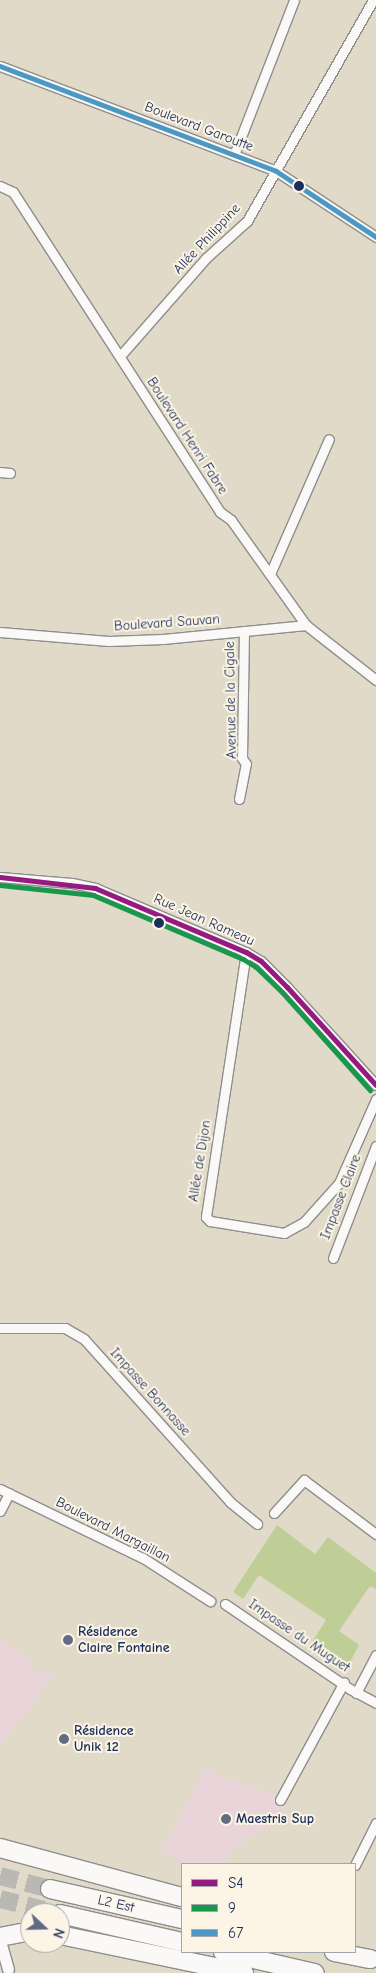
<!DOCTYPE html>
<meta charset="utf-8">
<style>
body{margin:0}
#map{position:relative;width:376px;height:1973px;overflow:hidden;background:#e2dac8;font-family:"Comic Neue",sans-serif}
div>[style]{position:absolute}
.built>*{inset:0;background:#e9d4da}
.green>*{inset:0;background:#bece96}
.motorway-tunnel>*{height:18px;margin-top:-9px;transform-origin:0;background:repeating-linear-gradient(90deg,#bab8b3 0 18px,transparent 0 27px)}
.roads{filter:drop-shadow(1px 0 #8e8e8d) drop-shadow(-1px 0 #8e8e8d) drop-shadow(0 1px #8e8e8d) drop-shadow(0 -1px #8e8e8d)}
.minor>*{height:9px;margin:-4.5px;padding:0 4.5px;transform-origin:4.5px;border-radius:4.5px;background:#fbf9f7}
.tertiary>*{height:11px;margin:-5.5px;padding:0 5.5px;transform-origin:5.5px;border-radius:5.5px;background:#fbf9f7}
.motorway>*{height:18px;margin:-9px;padding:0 9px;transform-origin:9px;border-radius:9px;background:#fbf9f7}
.bus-1>*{height:5px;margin:-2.5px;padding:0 2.5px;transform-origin:2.5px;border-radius:2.5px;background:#951b81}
.bus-2>*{height:5px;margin:-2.5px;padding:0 2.5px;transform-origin:2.5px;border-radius:2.5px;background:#19984d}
.bus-3>*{height:5px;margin:-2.5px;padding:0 2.5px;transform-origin:2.5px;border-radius:2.5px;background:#4b98c2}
.dots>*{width:14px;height:14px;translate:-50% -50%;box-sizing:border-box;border:2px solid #fcf5e5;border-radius:50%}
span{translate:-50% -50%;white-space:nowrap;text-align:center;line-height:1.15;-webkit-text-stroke:4px #fcf5e5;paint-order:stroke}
.street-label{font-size:14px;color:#1b2f5e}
.poi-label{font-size:14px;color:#1b2f5e;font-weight:700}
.left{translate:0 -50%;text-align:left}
.legend{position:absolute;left:181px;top:1863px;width:175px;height:90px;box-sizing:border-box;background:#fcf5e5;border:1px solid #a2a6af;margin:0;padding:6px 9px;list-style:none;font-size:15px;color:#1b2f5e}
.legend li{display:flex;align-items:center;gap:10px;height:25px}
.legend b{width:25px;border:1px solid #a2a6af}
.north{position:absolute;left:20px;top:1903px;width:50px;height:50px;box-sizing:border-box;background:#fcf5e5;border:1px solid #a2a6af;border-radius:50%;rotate:111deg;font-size:14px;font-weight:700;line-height:20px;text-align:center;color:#1b2f5e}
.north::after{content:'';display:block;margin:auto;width:18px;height:22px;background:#616b83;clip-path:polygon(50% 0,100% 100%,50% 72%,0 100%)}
</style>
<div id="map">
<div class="built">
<i style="clip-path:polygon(0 1639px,28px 1657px,32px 1670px,54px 1675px,0 1746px)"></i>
<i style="clip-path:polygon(206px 1766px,220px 1777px,274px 1794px,284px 1804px,269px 1830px,242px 1839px,244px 1845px,235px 1848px,223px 1864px,184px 1864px,158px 1851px,170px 1836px)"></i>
</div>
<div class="green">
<i style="clip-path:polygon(277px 1525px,315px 1554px,328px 1537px,376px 1573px,376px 1589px,370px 1586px,339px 1631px,359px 1645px,348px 1666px,312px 1642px,326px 1620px,259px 1575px,243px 1599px,233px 1592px)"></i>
</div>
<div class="motorway-tunnel">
<i style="left:0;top:1876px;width:52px;rotate:14.6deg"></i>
<i style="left:0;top:1899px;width:45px;rotate:14deg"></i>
</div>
<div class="roads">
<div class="minor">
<i style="left:0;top:66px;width:295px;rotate:20.8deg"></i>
<i style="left:276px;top:171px;width:120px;rotate:33.4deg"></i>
<i style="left:234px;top:155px;width:166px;rotate:-68.8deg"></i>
<i style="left:0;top:186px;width:14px;rotate:25deg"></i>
<i style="left:13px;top:192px;width:381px;rotate:57.1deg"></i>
<i style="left:220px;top:512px;width:14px;rotate:36deg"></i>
<i style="left:231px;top:520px;width:129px;rotate:54.5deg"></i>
<i style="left:306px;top:625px;width:89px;rotate:38.2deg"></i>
<i style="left:120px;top:356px;width:130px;rotate:-48.7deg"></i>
<i style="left:206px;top:258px;width:55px;rotate:-42.1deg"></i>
<i style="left:247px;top:221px;width:254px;rotate:-60.3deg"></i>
<i style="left:0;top:472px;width:10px;rotate:6deg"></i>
<i style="left:270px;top:574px;width:147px;rotate:-66.4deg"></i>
<i style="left:0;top:632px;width:109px;rotate:4.7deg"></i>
<i style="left:109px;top:641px;width:54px;rotate:-2.1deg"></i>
<i style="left:163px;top:639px;width:144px;rotate:-5.6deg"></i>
<i style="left:239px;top:799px;width:36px;rotate:-79deg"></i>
<i style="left:246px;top:764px;width:7px;rotate:-124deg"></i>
<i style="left:242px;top:758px;width:127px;rotate:-89.1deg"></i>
<i style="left:0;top:877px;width:72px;rotate:4.8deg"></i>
<i style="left:72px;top:883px;width:24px;rotate:12deg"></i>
<i style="left:95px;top:888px;width:164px;rotate:23deg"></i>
<i style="left:246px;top:952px;width:17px;rotate:31deg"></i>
<i style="left:261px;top:961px;width:37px;rotate:45deg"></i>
<i style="left:287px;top:987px;width:132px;rotate:47.8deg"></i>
<i style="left:246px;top:952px;width:268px;rotate:98.6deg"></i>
<i style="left:206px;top:1217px;width:6px;rotate:45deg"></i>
<i style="left:210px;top:1221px;width:75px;rotate:9.2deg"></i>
<i style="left:284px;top:1233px;width:23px;rotate:-29deg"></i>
<i style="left:304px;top:1222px;width:52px;rotate:-48.1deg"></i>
<i style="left:339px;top:1183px;width:92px;rotate:-66.2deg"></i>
<i style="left:333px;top:1258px;width:120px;rotate:-69deg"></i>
<i style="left:0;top:1328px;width:65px"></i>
<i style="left:65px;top:1328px;width:22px;rotate:30deg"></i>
<i style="left:84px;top:1339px;width:219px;rotate:48.1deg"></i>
<i style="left:230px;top:1502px;width:35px;rotate:39deg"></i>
<i style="left:0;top:1489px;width:159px;rotate:25.8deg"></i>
<i style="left:143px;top:1558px;width:80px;rotate:32.7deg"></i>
<i style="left:0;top:1511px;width:20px;rotate:-63deg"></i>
<i style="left:274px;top:1513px;width:45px;rotate:-47.7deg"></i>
<i style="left:304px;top:1480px;width:90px;rotate:36.9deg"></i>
<i style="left:225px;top:1604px;width:151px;rotate:34.2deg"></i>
<i style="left:350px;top:1689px;width:30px;rotate:28deg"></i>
<i style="left:356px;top:1693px;width:43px;rotate:-62.2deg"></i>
<i style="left:280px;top:1800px;width:134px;rotate:-61.5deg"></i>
<i style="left:355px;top:1865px;width:47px;rotate:-63.4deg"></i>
</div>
<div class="tertiary">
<i style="left:0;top:1941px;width:29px;rotate:74deg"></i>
</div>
<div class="motorway">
<i style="left:0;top:1848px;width:188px;rotate:15.1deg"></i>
<i style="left:50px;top:1889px;width:135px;rotate:12.8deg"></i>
<i style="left:60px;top:1914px;width:125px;rotate:12.9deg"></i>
<i style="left:60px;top:1935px;width:188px;rotate:11.7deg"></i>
<i style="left:0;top:1937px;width:31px;rotate:-11deg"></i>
<i style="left:223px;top:1952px;width:94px;rotate:12.9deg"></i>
<i style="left:334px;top:1952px;width:37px;rotate:11deg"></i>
</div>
</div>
<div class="bus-1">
<i style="left:0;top:877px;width:96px;rotate:6.6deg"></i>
<i style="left:95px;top:888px;width:164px;rotate:23deg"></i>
<i style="left:246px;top:952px;width:17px;rotate:31deg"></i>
<i style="left:261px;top:961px;width:37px;rotate:45deg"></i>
<i style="left:287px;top:987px;width:132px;rotate:47.8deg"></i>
</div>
<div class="bus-2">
<i style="left:0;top:885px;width:94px;rotate:6.1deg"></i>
<i style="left:93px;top:895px;width:163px;rotate:23.1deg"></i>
<i style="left:243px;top:959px;width:15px;rotate:32deg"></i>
<i style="left:256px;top:967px;width:36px;rotate:44deg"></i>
<i style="left:282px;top:992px;width:132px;rotate:48.1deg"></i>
</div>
<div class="bus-3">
<i style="left:0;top:66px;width:295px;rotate:20.8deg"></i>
<i style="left:276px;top:171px;width:120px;rotate:33.4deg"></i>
</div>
<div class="dots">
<i style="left:299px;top:186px;background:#1b2f5e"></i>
<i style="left:159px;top:923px;background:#1b2f5e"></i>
<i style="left:68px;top:1640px;background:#616b83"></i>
<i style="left:64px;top:1739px;background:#616b83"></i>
<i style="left:226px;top:1819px;background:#616b83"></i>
</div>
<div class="street-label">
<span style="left:199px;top:127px;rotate:21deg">Boulevard Garoutte</span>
<span style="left:207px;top:239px;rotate:-47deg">Allée Philippine</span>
<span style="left:187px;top:436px;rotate:57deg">Boulevard Henri Fabre</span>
<span style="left:167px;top:623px;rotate:-4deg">Boulevard Sauvan</span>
<span style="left:231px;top:700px;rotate:-91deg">Avenue de la Cigale</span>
<span style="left:204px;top:920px;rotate:24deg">Rue Jean Rameau</span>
<span style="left:200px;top:1161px;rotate:-81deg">Allée de Dijon</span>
<span style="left:341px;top:1197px;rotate:-69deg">Impasse Claire</span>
<span style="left:150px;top:1392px;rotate:48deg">Impasse Bonnasse</span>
<span style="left:113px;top:1530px;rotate:27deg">Boulevard Margaillan</span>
<span style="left:299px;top:1636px;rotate:34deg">Impasse du Muguet</span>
<span style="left:116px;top:1904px;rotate:13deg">L2 Est</span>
</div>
<div class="poi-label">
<span class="left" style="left:78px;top:1640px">Résidence<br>Claire Fontaine</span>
<span class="left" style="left:74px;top:1739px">Résidence<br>Unik 12</span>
<span class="left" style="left:236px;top:1819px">Maestris Sup</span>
</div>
<ul class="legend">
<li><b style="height:6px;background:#951b81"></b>S4</li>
<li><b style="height:6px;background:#19984d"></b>9</li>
<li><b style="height:6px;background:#4b98c2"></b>67</li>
</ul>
<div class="north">N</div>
</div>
